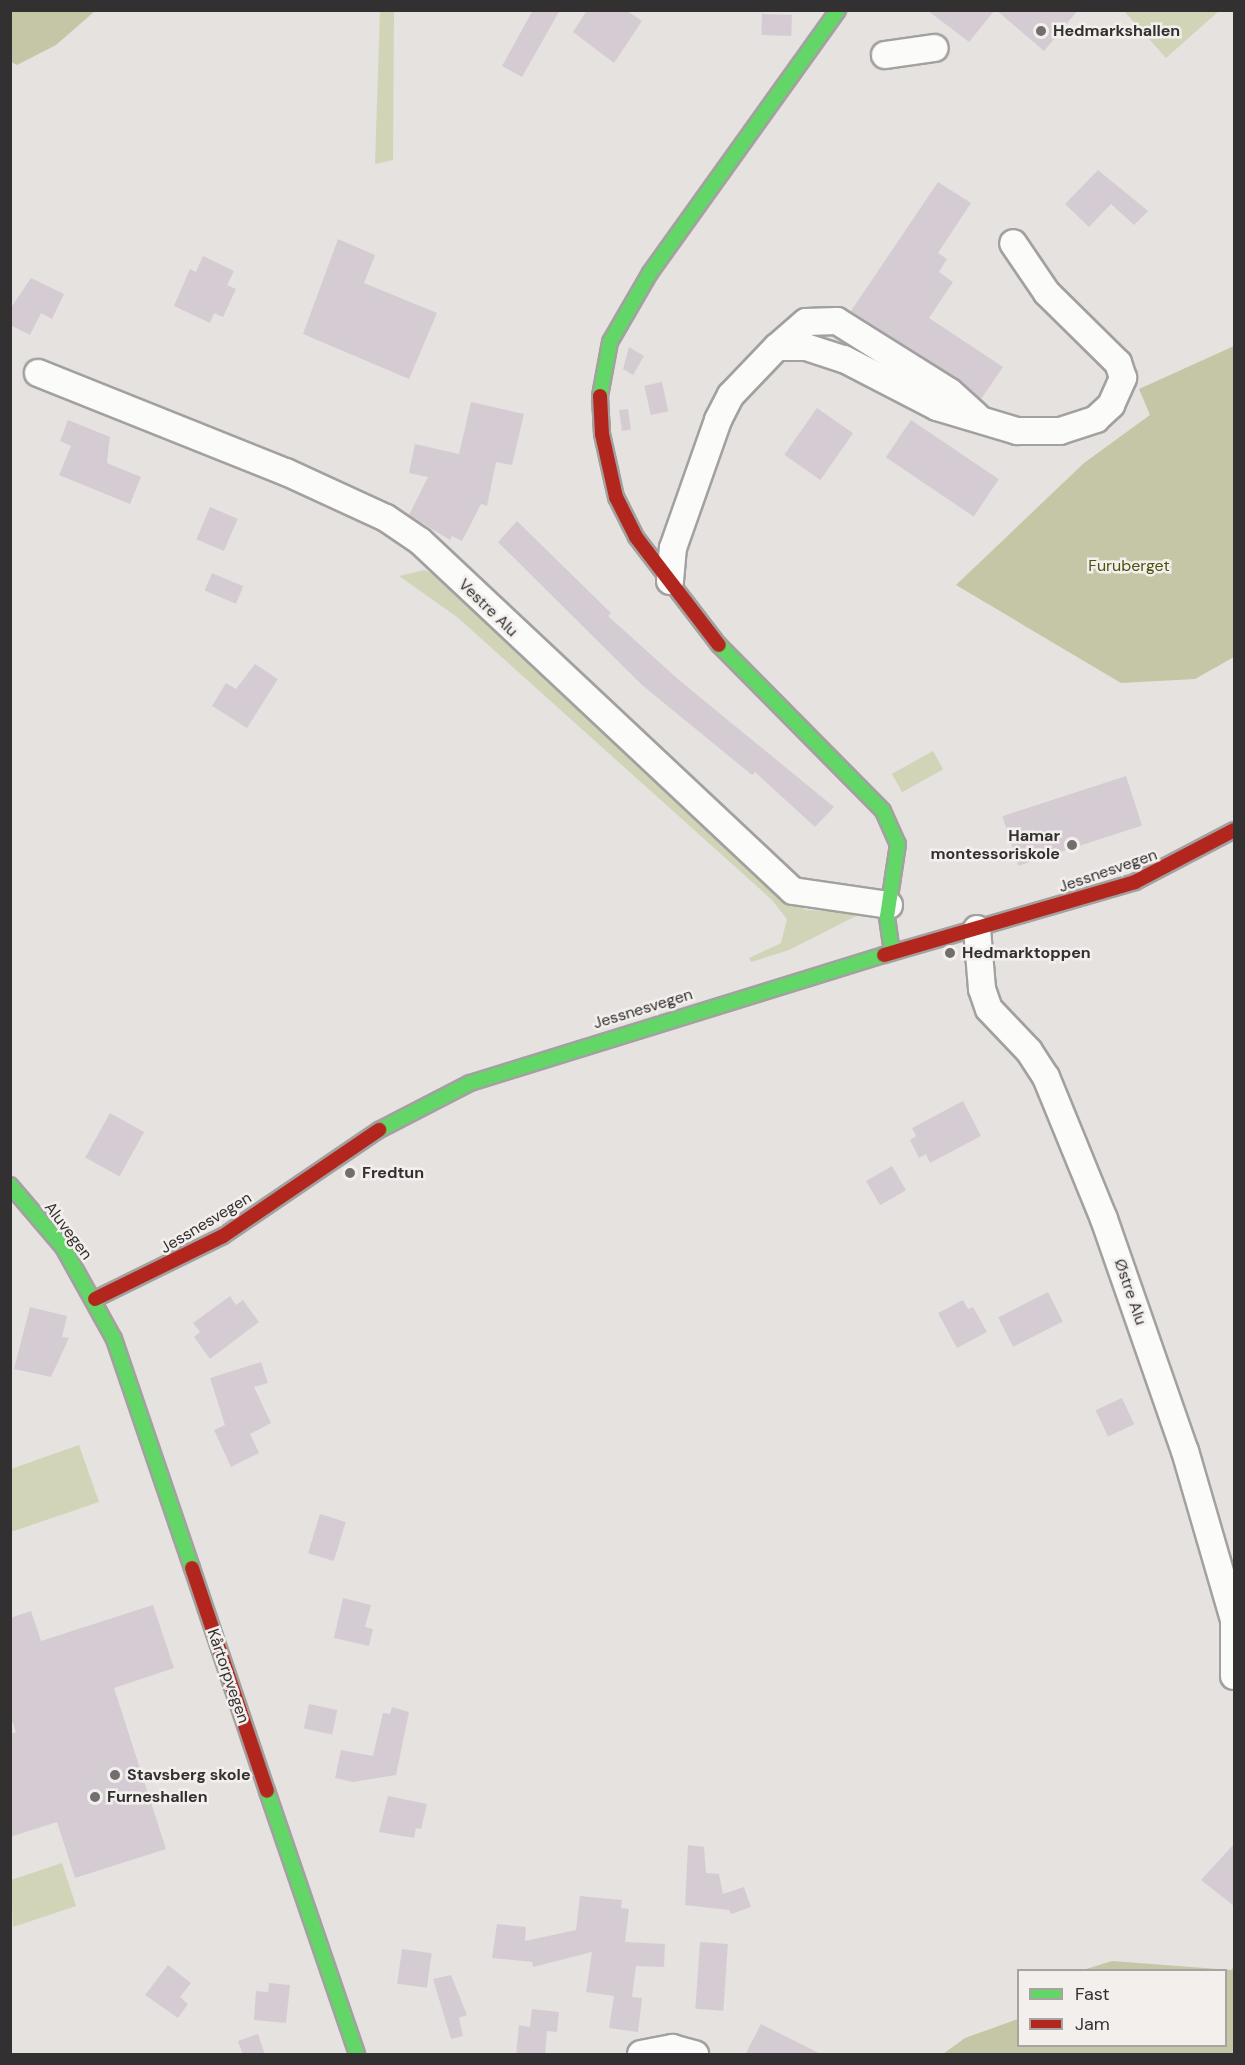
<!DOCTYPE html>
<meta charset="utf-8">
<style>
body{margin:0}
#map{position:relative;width:1245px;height:2065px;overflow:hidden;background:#e5e2e0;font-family:"DM Sans",sans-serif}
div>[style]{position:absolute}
.green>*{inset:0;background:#d2d4b8;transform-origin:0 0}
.forest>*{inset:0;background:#c5c6a6}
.building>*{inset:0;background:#d5ccd3;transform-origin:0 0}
.roads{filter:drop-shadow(2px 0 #a2a1a0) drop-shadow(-2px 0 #a2a1a0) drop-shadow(0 2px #a2a1a0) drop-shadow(0 -2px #a2a1a0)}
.street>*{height:26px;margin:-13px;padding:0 13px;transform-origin:13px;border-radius:13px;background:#fbfbfa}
.fast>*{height:14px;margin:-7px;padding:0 7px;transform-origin:7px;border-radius:7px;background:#63d668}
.jam>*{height:14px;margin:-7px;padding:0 7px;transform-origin:7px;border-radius:7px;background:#b3261e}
.dots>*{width:16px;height:16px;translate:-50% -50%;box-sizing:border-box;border:3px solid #f3efed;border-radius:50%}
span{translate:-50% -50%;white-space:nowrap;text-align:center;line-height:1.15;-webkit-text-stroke:5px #f3efed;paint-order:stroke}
.poi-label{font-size:16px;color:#323030;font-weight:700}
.left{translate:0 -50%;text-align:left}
.right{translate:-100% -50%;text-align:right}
.park-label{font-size:16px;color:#4e510d}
.street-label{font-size:16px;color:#323030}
.frame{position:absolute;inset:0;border:12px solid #323030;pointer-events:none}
.legend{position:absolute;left:1017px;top:1969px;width:210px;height:78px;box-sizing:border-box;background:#f3efed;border:2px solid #a6a3a1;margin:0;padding:8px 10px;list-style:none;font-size:18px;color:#323030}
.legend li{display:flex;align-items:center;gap:12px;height:30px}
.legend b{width:30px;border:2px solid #a6a3a1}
</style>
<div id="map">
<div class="green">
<i style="clip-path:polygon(380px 11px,394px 11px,393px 160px,375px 164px)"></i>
<i style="clip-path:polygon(1124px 11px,1219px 11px,1166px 58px)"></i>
<i style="clip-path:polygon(425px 570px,456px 586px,785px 899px,806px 910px,852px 912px,856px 916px,789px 950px,751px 962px,749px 958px,781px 943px,787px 919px,771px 899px,457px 617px,399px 576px)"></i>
<i style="left:933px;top:751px;width:21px;height:47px;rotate:61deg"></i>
<i style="clip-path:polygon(79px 1445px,99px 1502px,11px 1532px,11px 1469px)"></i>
<i style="clip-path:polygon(62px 1863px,76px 1906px,13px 1927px,11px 1880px)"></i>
</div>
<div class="forest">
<i style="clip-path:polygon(11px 10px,95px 10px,95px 11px,56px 45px,17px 65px,11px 62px)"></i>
<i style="clip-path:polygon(1234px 346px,1234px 657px,1195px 679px,1121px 683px,956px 585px,1084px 463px,1150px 415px,1139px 389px)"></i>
<i style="clip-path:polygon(1112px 1961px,1231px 1970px,1234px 1967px,1234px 2054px,943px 2054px,965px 2038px,1018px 2019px,1018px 2046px,1226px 2046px,1226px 1970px,1083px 1970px)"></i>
</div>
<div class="building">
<i style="clip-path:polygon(533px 10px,560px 10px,522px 77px,502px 66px)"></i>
<i style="clip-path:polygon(587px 10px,626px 10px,642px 21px,614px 63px,573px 32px)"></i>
<i style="clip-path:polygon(927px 10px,995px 10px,969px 42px)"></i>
<i style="clip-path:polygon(996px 10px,1078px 10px,1044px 51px)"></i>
<i style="left:762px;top:14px;width:30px;height:21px;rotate:2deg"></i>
<i style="clip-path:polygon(1098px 170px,1148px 211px,1134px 225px,1111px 204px,1089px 227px,1065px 204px)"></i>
<i style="clip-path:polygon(938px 182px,971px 203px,938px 253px,947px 259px,939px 272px,953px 282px,929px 318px,1003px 367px,981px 399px,958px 379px,851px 311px)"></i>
<i style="clip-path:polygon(338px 239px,375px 255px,364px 283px,437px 313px,409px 379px,303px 334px)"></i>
<i style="clip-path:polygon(203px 256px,234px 271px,227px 285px,236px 289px,223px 317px,214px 313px,210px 323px,174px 306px,190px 269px,196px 272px)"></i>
<i style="clip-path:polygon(31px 278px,64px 294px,52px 319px,41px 313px,30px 335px,10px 325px,10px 309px)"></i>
<i style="clip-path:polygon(629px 347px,644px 356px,633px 375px,623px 369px)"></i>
<i style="left:662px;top:382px;width:30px;height:18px;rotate:78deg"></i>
<i style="clip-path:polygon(471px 402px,524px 414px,512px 465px,496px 462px,487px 506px,481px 504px,462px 541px,452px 536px,450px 540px,409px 515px,428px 477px,409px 473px,415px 444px,459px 454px)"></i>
<i style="left:817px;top:408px;width:44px;height:57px;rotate:35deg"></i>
<i style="left:628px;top:409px;width:21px;height:9px;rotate:82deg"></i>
<i style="clip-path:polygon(68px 420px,110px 437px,107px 463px,141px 477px,130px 504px,59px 475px,71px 446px,60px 441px)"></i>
<i style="left:911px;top:420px;width:106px;height:45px;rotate:34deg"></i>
<i style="left:210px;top:507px;width:30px;height:35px;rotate:23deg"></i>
<i style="clip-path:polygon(517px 521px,611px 613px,608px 616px,679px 680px,834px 807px,815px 827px,755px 772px,752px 775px,642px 685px,498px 542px)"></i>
<i style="left:212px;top:573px;width:34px;height:19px;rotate:23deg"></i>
<i style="clip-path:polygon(255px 664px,278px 679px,247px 728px,212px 706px,226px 683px,236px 689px)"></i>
<i style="left:1126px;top:776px;width:52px;height:130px;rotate:72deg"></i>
<i style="clip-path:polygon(963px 1101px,981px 1136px,930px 1163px,926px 1154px,919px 1158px,910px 1140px,916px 1136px,912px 1128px)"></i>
<i style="left:110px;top:1113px;width:39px;height:51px;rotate:29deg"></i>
<i style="left:892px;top:1166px;width:28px;height:30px;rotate:60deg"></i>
<i style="left:1048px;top:1292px;width:33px;height:56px;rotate:63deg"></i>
<i style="clip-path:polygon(230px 1296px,236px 1305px,243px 1300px,259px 1322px,210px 1359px,194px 1337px,200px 1332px,193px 1323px)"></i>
<i style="clip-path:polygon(963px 1300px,968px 1309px,973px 1307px,987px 1332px,957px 1348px,938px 1313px)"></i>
<i style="clip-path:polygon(30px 1307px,67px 1316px,62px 1337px,69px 1338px,51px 1377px,14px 1369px)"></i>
<i style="clip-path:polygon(261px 1362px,268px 1383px,254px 1387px,271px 1423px,250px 1434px,259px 1453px,231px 1467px,214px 1430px,225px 1425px,210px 1378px)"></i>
<i style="left:1122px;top:1398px;width:29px;height:29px;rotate:65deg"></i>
<i style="left:320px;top:1514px;width:27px;height:41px;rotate:17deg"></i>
<i style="clip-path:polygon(343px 1598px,371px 1605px,365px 1627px,373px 1629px,369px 1646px,334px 1638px)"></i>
<i style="clip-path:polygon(153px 1605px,174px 1668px,114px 1688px,166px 1849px,75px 1878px,57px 1822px,10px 1837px,10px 1734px,16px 1732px,10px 1715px,10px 1618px,31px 1611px,41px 1641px)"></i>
<i style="left:309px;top:1704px;width:29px;height:25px;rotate:12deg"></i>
<i style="clip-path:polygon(392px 1707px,409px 1712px,396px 1775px,353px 1782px,335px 1778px,341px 1750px,373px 1756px,383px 1713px,390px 1714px)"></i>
<i style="clip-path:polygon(388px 1796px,427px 1804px,421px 1829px,416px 1828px,414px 1838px,379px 1832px)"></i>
<i style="clip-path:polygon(1234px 1844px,1234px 1906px,1201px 1880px)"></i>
<i style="clip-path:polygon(688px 1845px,704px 1847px,706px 1873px,719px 1874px,723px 1894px,744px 1887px,751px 1907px,731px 1914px,729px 1910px,685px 1905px)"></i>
<i style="clip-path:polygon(580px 1896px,622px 1900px,621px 1908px,629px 1909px,625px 1942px,665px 1944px,664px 1967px,636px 1966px,632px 1997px,642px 1998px,638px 2032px,609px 2028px,614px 1996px,586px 1992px,592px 1952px,533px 1967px,532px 1962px,492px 1958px,497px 1924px,526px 1927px,525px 1941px,576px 1930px)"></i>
<i style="left:700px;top:1942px;width:28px;height:67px;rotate:4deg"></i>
<i style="left:402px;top:1949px;width:30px;height:35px;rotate:8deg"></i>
<i style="clip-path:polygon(168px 1965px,191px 1983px,180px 1997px,188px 2004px,178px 2018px,145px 1995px)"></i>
<i style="clip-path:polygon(451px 1975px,467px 2015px,459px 2018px,463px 2036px,451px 2039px,433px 1979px)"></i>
<i style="clip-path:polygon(269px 1983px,290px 1985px,286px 2023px,254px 2020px,256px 1991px,268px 1992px)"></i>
<i style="clip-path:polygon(532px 2009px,559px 2012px,557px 2032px,547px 2031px,545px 2055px,516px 2055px,519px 2025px,530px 2027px)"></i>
<i style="clip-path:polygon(761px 2024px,823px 2055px,745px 2055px)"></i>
<i style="clip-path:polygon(258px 2034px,265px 2055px,243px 2055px,238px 2041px)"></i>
</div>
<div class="roads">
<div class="street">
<i style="left:885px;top:55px;width:50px;rotate:-8deg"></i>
<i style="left:777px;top:347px;width:38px;rotate:-41deg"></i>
<i style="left:806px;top:322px;width:31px;rotate:-2deg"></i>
<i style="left:837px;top:321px;width:133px;rotate:32.1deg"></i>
<i style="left:950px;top:392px;width:36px;rotate:42deg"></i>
<i style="left:38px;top:373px;width:267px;rotate:21.8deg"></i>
<i style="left:286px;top:472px;width:110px;rotate:24.7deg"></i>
<i style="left:386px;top:518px;width:41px;rotate:34.1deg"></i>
<i style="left:420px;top:541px;width:511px;rotate:43.18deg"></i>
<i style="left:793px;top:891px;width:97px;rotate:8.3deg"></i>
<i style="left:670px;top:581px;width:33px;rotate:-85deg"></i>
<i style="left:673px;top:548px;width:136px;rotate:-70.6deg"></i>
<i style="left:718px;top:420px;width:28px;rotate:-63deg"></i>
<i style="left:731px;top:395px;width:66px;rotate:-46.2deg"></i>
<i style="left:777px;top:347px;width:29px"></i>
<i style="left:806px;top:347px;width:40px;rotate:18deg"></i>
<i style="left:844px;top:359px;width:105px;rotate:27.3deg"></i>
<i style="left:937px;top:407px;width:84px;rotate:16.7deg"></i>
<i style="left:1017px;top:431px;width:43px"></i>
<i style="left:1060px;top:431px;width:38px;rotate:-18deg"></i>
<i style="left:1096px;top:419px;width:21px;rotate:-43deg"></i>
<i style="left:1111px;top:405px;width:30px;rotate:-66deg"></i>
<i style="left:1123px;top:378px;width:16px;rotate:-108deg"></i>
<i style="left:1118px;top:363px;width:100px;rotate:-135.4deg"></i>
<i style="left:1047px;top:293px;width:60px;rotate:-124.2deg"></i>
<i style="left:977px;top:929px;width:60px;rotate:85.2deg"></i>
<i style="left:982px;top:989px;width:21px;rotate:71deg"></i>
<i style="left:989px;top:1009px;width:58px;rotate:46.4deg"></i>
<i style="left:1029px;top:1051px;width:31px;rotate:57deg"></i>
<i style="left:1046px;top:1077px;width:153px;rotate:67.8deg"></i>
<i style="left:1104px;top:1219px;width:246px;rotate:70.8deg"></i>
<i style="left:1185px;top:1451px;width:176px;rotate:73.8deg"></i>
<i style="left:1234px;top:1620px;width:56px;rotate:90deg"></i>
<i style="left:641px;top:2054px;width:32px;rotate:-11deg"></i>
<i style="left:672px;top:2048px;width:24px;rotate:15deg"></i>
</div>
<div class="fast">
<i style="left:600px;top:396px;width:55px;rotate:-79.5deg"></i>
<i style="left:610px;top:342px;width:80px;rotate:-59.9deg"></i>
<i style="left:650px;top:273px;width:323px;rotate:-54.4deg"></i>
<i style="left:719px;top:645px;width:233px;rotate:45.3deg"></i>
<i style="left:883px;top:811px;width:36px;rotate:66deg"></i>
<i style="left:898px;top:844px;width:74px;rotate:98.6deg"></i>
<i style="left:887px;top:917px;width:36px;rotate:82deg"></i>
<i style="left:379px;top:1130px;width:102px;rotate:-27.3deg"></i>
<i style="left:470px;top:1083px;width:433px;rotate:-17.2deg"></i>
<i style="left:10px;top:1185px;width:82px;rotate:49.5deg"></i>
<i style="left:63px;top:1247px;width:105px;rotate:61deg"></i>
<i style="left:114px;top:1339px;width:242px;rotate:71.2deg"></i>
<i style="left:267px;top:1791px;width:278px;rotate:71.1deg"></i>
</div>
<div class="jam">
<i style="left:600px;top:396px;width:38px;rotate:87deg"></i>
<i style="left:602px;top:434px;width:65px;rotate:77.5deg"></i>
<i style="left:616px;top:497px;width:45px;rotate:63.4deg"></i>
<i style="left:636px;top:537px;width:136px;rotate:52.5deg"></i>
<i style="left:884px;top:955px;width:261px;rotate:-16.2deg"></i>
<i style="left:1135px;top:882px;width:112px;rotate:-27.7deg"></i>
<i style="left:95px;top:1299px;width:143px;rotate:-26.2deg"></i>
<i style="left:223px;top:1236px;width:189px;rotate:-34.2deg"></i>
<i style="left:192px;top:1568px;width:235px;rotate:71.4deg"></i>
</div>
</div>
<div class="dots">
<i style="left:1041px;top:31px;background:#716e6e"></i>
<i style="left:1072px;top:845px;background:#716e6e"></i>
<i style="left:950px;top:953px;background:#716e6e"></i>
<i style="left:350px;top:1173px;background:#716e6e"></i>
<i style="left:115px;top:1775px;background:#716e6e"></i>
<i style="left:95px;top:1797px;background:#716e6e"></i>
</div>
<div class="poi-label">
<span class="left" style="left:1053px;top:31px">Hedmarkshallen</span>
<span class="right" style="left:1060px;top:845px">Hamar<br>montessoriskole</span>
<span class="left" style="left:962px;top:953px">Hedmarktoppen</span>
<span class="left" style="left:362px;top:1173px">Fredtun</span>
<span class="left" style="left:127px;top:1775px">Stavsberg skole</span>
<span class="left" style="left:107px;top:1797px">Furneshallen</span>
</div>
<div class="park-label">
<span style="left:1129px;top:566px">Furuberget</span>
</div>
<div class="street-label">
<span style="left:488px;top:608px;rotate:44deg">Vestre Alu</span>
<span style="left:1108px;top:871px;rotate:-19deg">Jessnesvegen</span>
<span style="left:643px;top:1009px;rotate:-17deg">Jessnesvegen</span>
<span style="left:206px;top:1223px;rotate:-31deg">Jessnesvegen</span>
<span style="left:68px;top:1231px;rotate:53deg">Aluvegen</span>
<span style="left:1130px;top:1292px;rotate:71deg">Østre Alu</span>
<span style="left:228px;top:1676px;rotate:71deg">Kårtorpvegen</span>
</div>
<div class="frame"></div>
<ul class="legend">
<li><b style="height:8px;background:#63d668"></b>Fast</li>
<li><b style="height:8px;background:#b3261e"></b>Jam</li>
</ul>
</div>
